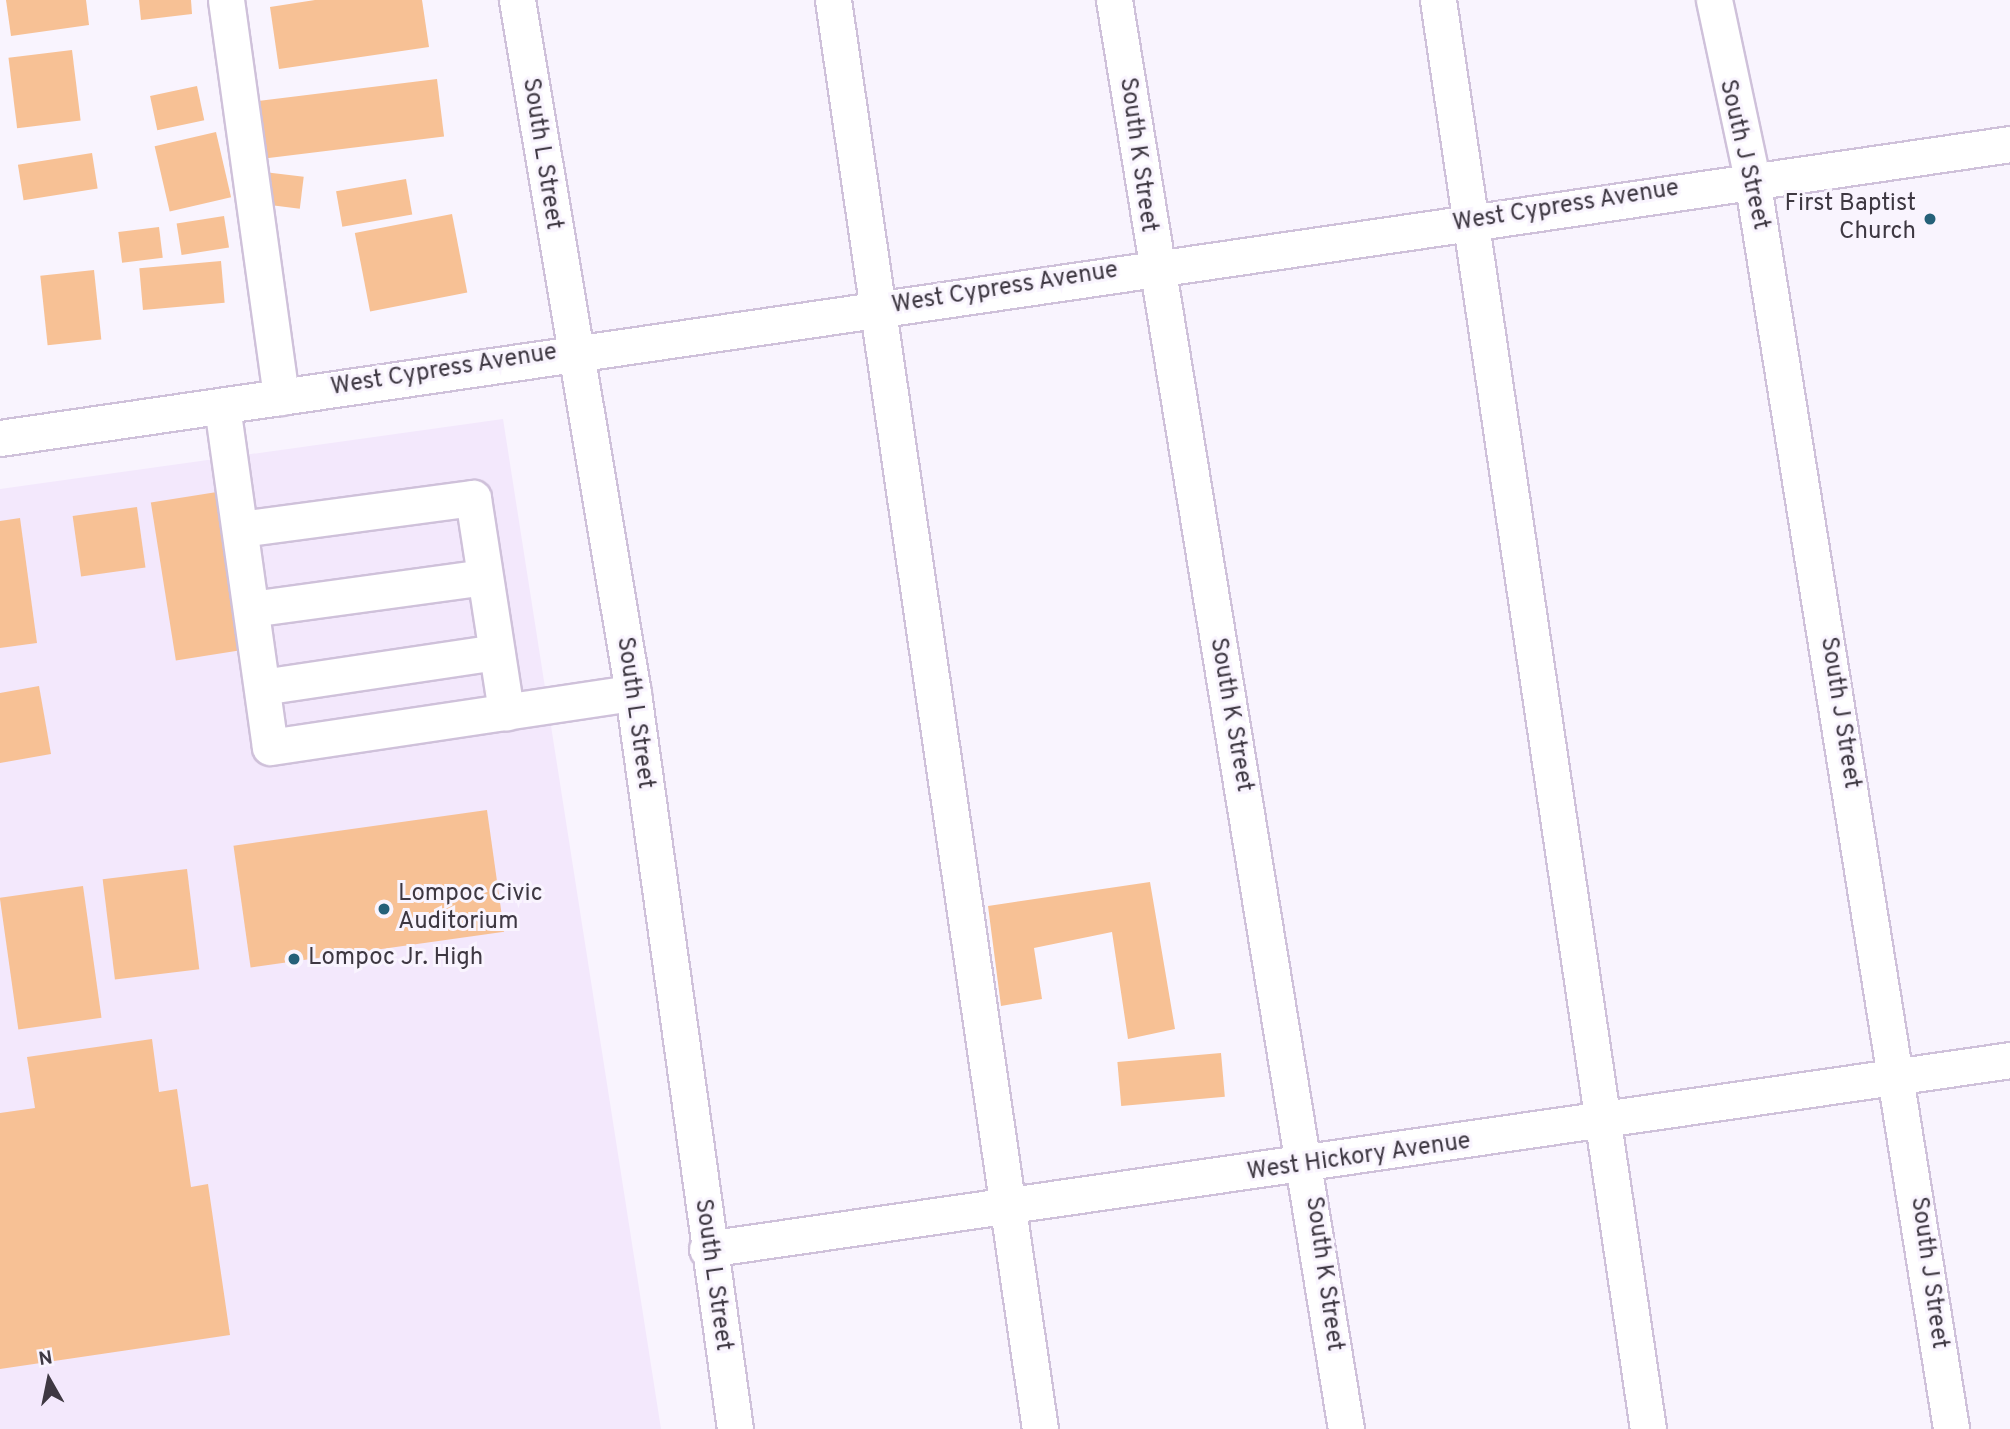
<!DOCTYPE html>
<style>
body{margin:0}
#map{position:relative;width:2010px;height:1429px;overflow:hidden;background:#f9f4fe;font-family:Overpass,sans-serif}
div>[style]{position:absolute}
.built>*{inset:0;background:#f3e8fc}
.building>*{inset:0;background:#f7c195;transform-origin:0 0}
.roads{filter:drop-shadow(2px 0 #cfc1da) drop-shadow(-2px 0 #cfc1da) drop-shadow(0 2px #cfc1da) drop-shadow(0 -2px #cfc1da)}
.minor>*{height:35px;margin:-17.5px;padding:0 17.5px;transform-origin:17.5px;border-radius:17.5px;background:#fff}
.dots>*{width:19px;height:19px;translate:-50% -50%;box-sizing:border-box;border:4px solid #f9f4fe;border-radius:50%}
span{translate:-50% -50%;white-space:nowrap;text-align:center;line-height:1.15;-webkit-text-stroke:6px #f9f4fe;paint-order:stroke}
.street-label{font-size:24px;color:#3e3842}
.poi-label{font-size:24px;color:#3e3842}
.right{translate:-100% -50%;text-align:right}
.left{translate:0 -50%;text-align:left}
.north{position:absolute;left:14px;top:1345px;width:70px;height:70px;-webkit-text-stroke:5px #f9f4fe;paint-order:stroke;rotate:351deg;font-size:19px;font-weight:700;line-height:28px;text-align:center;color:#3e3842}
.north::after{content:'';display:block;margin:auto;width:24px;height:32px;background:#3e3842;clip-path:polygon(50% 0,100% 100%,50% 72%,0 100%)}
</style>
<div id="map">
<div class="built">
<i style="clip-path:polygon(503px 419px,661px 1429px,0 1429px,0 489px)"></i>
</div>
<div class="building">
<i style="clip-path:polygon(6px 0,86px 0,89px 25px,11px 36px)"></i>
<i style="clip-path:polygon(139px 0,191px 0,192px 14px,141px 20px)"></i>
<i style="clip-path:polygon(315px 0,422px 0,429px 47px,279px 69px,270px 7px)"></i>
<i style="left:72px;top:50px;width:71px;height:64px;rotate:83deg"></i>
<i style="left:437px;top:79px;width:58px;height:189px;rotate:83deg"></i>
<i style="left:197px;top:86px;width:35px;height:48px;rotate:78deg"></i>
<i style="left:216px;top:132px;width:67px;height:63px;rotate:77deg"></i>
<i style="left:92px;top:153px;width:36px;height:75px;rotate:81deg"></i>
<i style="left:264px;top:172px;width:40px;height:32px;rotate:7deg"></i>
<i style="left:406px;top:179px;width:36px;height:71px;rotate:80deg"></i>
<i style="left:452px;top:214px;width:80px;height:99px;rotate:79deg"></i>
<i style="left:224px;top:216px;width:32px;height:48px;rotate:81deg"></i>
<i style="left:159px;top:227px;width:31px;height:41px;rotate:83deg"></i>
<i style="left:221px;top:261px;width:42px;height:82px;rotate:85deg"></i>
<i style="left:94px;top:270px;width:70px;height:54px;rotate:84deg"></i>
<i style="left:217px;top:492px;width:160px;height:67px;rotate:81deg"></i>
<i style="left:137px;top:507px;width:61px;height:65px;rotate:82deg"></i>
<i style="clip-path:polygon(20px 518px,37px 643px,0 648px,0 521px)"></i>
<i style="clip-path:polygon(39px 686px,51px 754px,0 763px,0 693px)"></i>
<i style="left:487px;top:810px;width:123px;height:256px;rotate:82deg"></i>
<i style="left:187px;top:869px;width:101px;height:85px;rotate:83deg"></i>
<i style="clip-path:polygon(1150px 882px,1175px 1029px,1128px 1039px,1112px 932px,1034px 948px,1042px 999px,1001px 1006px,988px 906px)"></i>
<i style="left:83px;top:886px;width:133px;height:84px;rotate:82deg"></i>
<i style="clip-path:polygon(152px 1039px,159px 1092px,177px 1089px,191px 1187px,208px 1184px,230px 1335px,0 1369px,0 1113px,35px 1108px,27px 1057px)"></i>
<i style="left:1221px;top:1053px;width:44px;height:104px;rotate:85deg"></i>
</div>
<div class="roads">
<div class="minor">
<i style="left:226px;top:0;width:401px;rotate:82.1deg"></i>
<i style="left:517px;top:0;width:703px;rotate:80.5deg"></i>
<i style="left:633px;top:693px;width:743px;rotate:82.11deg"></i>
<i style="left:833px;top:0;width:1444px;rotate:81.76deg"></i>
<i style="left:1114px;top:0;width:1448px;rotate:80.78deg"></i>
<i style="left:1438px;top:0;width:1444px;rotate:81.64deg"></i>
<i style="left:1714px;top:0;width:183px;rotate:78deg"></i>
<i style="left:1752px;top:179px;width:1266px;rotate:80.95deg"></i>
<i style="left:222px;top:406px;width:344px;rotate:82deg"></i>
<i style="left:270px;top:747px;width:367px;rotate:-8.5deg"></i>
<i style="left:0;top:438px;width:2031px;rotate:-8.32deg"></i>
<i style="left:240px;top:529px;width:235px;rotate:-7.6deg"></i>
<i style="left:473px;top:498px;width:217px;rotate:81.2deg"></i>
<i style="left:251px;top:609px;width:235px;rotate:-7.8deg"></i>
<i style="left:262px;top:687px;width:237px;rotate:-8.5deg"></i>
<i style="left:707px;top:1249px;width:1317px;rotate:-8.25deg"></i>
</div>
</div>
<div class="dots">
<i style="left:1930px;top:219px;background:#256179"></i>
<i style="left:384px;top:909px;background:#256179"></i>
<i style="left:294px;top:959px;background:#256179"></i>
</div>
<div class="street-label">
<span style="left:541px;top:154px;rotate:81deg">South L Street</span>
<span style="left:1137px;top:155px;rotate:82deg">South K Street</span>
<span style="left:1743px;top:155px;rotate:77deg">South J Street</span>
<span style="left:1566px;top:207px;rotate:-9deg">West Cypress Avenue</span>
<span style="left:1005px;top:289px;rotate:-9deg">West Cypress Avenue</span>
<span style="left:444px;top:371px;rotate:-9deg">West Cypress Avenue</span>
<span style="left:634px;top:713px;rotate:82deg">South L Street</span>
<span style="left:1839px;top:713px;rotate:81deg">South J Street</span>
<span style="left:1230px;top:715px;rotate:80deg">South K Street</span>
<span style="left:1359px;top:1158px;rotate:-8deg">West Hickory Avenue</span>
<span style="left:1928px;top:1273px;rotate:82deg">South J Street</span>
<span style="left:1323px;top:1274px;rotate:82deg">South K Street</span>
<span style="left:712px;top:1275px;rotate:82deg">South L Street</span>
</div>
<div class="poi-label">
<span class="right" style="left:1916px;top:219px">First Baptist<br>Church</span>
<span class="left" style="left:398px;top:909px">Lompoc Civic<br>Auditorium</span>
<span class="left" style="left:308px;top:959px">Lompoc Jr. High</span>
</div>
<div class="north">N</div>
</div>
